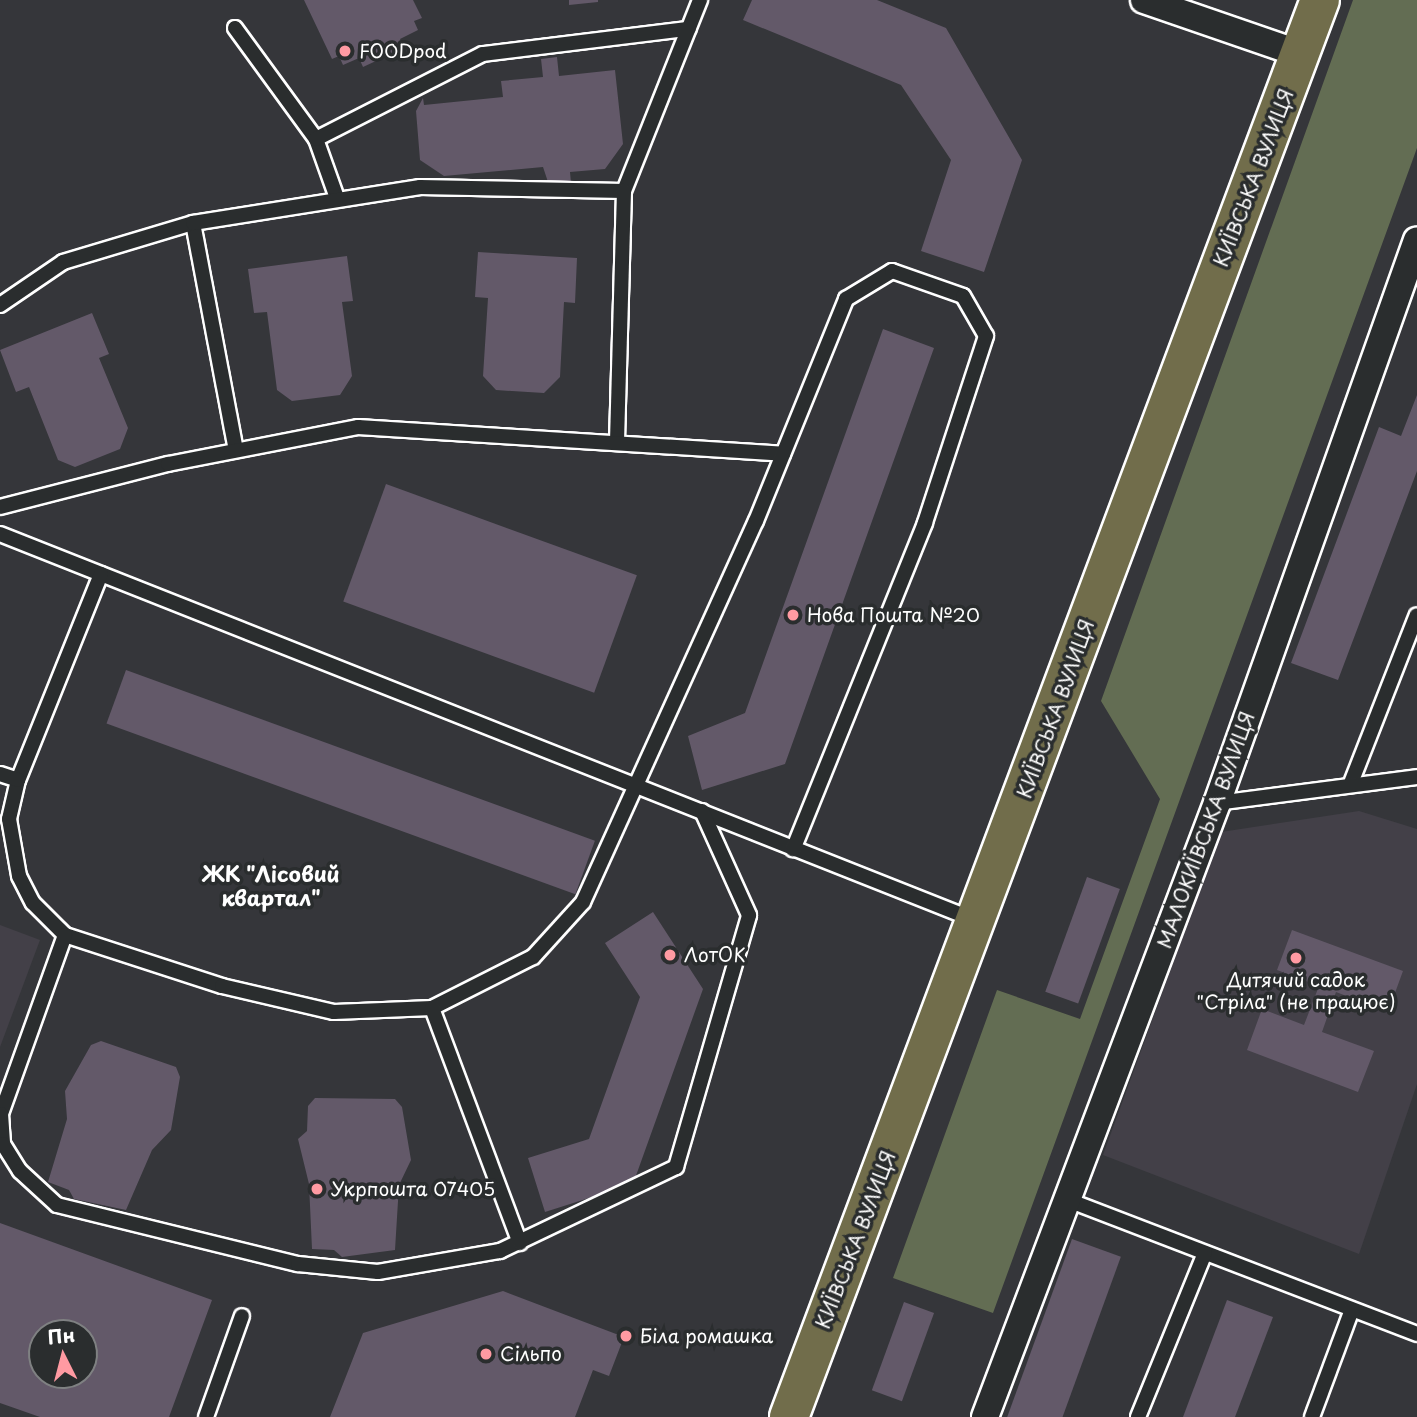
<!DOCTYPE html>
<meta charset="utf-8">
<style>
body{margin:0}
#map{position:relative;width:1417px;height:1417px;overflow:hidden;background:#35363a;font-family:"Playpen Sans",sans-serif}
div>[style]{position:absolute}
.built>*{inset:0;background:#434048}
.green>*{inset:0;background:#636d53}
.building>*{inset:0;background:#635969;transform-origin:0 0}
.roads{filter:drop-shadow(2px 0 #fff) drop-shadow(-2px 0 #fff) drop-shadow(0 2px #fff) drop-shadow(0 -2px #fff)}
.lane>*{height:14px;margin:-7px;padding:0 7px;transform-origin:7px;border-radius:7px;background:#2a2d2e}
.street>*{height:26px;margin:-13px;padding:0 13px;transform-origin:13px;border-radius:13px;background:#2a2d2e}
.primary>*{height:38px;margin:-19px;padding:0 19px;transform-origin:19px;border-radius:19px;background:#716d4b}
.dots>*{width:19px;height:19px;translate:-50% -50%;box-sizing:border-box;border:4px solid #2a2d2e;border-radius:50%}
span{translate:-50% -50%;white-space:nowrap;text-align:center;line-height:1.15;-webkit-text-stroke:7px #2a2d2e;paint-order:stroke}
.poi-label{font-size:19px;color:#fff}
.left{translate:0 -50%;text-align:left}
.street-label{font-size:19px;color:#fff}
.neighbourhood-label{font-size:21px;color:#fff;font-weight:700}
.north{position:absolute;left:28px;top:1319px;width:70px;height:70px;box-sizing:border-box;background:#2a2d2e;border:2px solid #7f8182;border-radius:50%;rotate:354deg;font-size:19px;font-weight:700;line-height:28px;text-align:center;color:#fff}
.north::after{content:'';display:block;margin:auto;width:24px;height:32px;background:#ff9aa2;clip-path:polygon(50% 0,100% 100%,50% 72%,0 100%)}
</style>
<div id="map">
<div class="built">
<i style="clip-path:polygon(1359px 811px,1417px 829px,1417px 1084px,1359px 1254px,1103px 1155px,1221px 832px)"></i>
<i style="clip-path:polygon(0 925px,40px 940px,0 1047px)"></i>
</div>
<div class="green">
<i style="clip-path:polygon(1353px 0,1417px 0,1417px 148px,993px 1313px,893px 1278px,997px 990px,1080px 1019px,1160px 799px,1101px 701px)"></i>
</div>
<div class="building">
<i style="clip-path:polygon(304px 0,413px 0,422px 18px,414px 21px,418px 30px,400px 39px,404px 48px,363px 67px,359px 58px,343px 65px,339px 56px,332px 59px)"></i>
<i style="clip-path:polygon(569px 0,598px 0,598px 2px,569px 5px)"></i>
<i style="clip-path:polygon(752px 0,877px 0,946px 28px,1022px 160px,984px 272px,921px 251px,951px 160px,901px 85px,743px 20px)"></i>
<i style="clip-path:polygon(557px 57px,559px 76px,615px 70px,623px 144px,605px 169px,570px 172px,571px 183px,549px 185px,543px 167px,444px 176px,420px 160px,416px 111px,423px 98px,424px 105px,503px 97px,501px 81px,543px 77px,541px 59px)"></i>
<i style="clip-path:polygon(478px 252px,577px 258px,575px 303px,564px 302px,560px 377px,544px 393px,496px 390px,483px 376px,488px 298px,475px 297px)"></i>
<i style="clip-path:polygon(347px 256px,353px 301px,342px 302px,352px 376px,340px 395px,292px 401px,277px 390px,267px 312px,254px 313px,248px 269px)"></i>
<i style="clip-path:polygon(92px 313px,109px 354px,99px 358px,128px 428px,120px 449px,75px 467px,58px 460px,29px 387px,16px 392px,0 350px)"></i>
<i style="clip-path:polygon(883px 329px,934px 348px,785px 764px,702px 790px,688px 736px,745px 713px)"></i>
<i style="clip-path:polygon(1417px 395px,1417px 471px,1338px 680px,1291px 663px,1379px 427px,1401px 436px)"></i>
<i style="left:386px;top:484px;width:267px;height:125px;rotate:20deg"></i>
<i style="left:126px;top:670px;width:499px;height:57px;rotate:20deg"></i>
<i style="left:1087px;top:877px;width:35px;height:122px;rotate:20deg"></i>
<i style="clip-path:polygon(653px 912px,703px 989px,633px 1184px,545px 1212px,528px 1158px,589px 1139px,640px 997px,605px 943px)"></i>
<i style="clip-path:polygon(1292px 930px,1403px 971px,1388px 1012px,1336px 992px,1322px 1032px,1374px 1051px,1358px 1092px,1247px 1050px,1262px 1009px,1304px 1025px,1319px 986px,1277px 970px)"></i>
<i style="clip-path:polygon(101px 1041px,176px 1067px,180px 1077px,171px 1130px,152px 1150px,126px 1210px,74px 1199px,69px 1190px,48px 1182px,67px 1119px,65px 1091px,91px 1045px)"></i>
<i style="clip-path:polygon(315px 1098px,395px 1099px,402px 1107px,411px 1160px,399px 1185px,395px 1250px,342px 1257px,334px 1250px,312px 1249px,309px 1184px,298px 1139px,307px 1131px,308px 1106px)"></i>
<i style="clip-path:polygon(evenodd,0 1223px,212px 1300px,169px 1417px,40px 1417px,0 1403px,0 1223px,42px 1333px,84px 1333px,84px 1375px,42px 1375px,42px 1333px)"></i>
<i style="left:1072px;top:1239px;width:52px;height:190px;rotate:20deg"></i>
<i style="clip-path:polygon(503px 1291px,624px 1337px,609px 1376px,593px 1370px,575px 1417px,330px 1417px,363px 1333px)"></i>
<i style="clip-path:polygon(1227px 1300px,1273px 1317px,1235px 1417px,1183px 1417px)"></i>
<i style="left:904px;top:1302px;width:32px;height:94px;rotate:20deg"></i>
</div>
<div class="roads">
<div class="lane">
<i style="left:235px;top:28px;width:137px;rotate:53.9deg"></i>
<i style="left:316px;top:139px;width:63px;rotate:70.4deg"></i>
<i style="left:316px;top:139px;width:187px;rotate:-27deg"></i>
<i style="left:483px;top:54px;width:207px;rotate:-7deg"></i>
<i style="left:624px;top:191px;width:206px;rotate:-68.3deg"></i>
<i style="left:193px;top:223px;width:231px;rotate:79.3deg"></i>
<i style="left:0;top:305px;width:76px;rotate:-34.3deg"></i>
<i style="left:63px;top:262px;width:136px;rotate:-16.7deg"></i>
<i style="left:193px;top:223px;width:230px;rotate:-9deg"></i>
<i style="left:420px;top:187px;width:204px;rotate:1.1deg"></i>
<i style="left:624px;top:191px;width:252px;rotate:91.6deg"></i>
<i style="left:0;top:507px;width:173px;rotate:-14.4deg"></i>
<i style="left:168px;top:464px;width:194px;rotate:-11deg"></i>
<i style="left:358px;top:427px;width:426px;rotate:3.6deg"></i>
<i style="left:0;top:534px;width:1049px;rotate:21.6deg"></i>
<i style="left:101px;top:574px;width:222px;rotate:111.9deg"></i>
<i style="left:18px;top:780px;width:40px;rotate:103deg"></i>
<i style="left:9px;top:819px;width:58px;rotate:80deg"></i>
<i style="left:19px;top:876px;width:30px;rotate:63deg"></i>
<i style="left:33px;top:903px;width:45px;rotate:45deg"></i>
<i style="left:65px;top:935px;width:165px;rotate:18deg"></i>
<i style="left:222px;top:986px;width:115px;rotate:13.1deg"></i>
<i style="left:334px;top:1012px;width:98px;rotate:-2.3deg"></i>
<i style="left:432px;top:1008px;width:113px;rotate:-26.8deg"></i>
<i style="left:533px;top:957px;width:74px;rotate:-47.7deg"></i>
<i style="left:583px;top:902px;width:418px;rotate:-65.6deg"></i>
<i style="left:756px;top:521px;width:240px;rotate:-67.9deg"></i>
<i style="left:846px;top:299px;width:54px;rotate:-31.3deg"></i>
<i style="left:892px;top:271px;width:75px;rotate:19.4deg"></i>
<i style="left:963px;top:296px;width:46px;rotate:60.1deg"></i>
<i style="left:986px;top:336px;width:197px;rotate:108.1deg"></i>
<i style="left:925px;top:523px;width:352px;rotate:112deg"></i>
<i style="left:0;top:774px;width:19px;rotate:18deg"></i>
<i style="left:1351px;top:783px;width:180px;rotate:-68.6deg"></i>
<i style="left:1217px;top:803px;width:202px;rotate:-7.4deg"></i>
<i style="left:65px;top:935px;width:190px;rotate:109.7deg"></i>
<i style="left:1px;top:1114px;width:30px;rotate:86deg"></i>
<i style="left:3px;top:1144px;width:32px;rotate:58deg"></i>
<i style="left:20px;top:1171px;width:50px;rotate:42.6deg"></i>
<i style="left:57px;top:1205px;width:248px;rotate:13.8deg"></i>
<i style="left:298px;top:1264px;width:80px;rotate:5.7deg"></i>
<i style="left:378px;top:1272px;width:124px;rotate:-9.8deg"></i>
<i style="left:500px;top:1251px;width:195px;rotate:-25.5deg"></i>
<i style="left:676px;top:1167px;width:262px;rotate:-73.8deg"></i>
<i style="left:749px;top:915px;width:114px;rotate:-114.3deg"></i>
<i style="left:432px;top:1008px;width:251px;rotate:69.5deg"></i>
<i style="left:1068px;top:1200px;width:374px;rotate:21deg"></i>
<i style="left:206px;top:1417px;width:107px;rotate:-70.4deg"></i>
<i style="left:1138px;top:1417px;width:177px;rotate:-67.8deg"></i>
<i style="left:1312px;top:1417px;width:112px;rotate:-69.6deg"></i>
</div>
<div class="street">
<i style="left:1144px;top:0;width:166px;rotate:19deg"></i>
<i style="left:985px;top:1417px;width:656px;rotate:-69.3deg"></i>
<i style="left:1217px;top:803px;width:597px;rotate:-70.44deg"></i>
</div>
<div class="primary">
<i style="left:789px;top:1417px;width:1513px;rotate:-69.46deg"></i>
</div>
</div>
<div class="dots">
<i style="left:345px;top:51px;background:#ff9aa2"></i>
<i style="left:793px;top:615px;background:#ff9aa2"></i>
<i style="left:670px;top:955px;background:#ff9aa2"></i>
<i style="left:1296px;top:958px;background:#ff9aa2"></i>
<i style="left:317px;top:1189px;background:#ff9aa2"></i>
<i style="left:626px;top:1336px;background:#ff9aa2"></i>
<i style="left:486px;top:1354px;background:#ff9aa2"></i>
</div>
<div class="poi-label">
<span class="left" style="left:359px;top:51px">FOODpod</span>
<span class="left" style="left:807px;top:615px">Нова Пошта №20</span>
<span class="left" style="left:684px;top:955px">ЛотОК</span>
<span style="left:1296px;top:991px">Дитячий садок<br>"Стріла" (не працює)</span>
<span class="left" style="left:331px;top:1189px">Укрпошта 07405</span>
<span class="left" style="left:640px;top:1336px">Біла ромашка</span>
<span class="left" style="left:500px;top:1354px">Сільпо</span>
</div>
<div class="street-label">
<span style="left:1254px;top:178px;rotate:-69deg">КИЇВСЬКА ВУЛИЦЯ</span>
<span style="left:1056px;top:709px;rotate:-70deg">КИЇВСЬКА ВУЛИЦЯ</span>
<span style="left:1206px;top:830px;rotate:-70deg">МАЛОКИЇВСЬКА ВУЛИЦЯ</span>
<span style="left:856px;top:1240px;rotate:-69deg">КИЇВСЬКА ВУЛИЦЯ</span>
</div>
<div class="neighbourhood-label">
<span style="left:271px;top:885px">ЖК "Лісовий<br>квартал"</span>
</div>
<div class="north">Пн</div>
</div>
